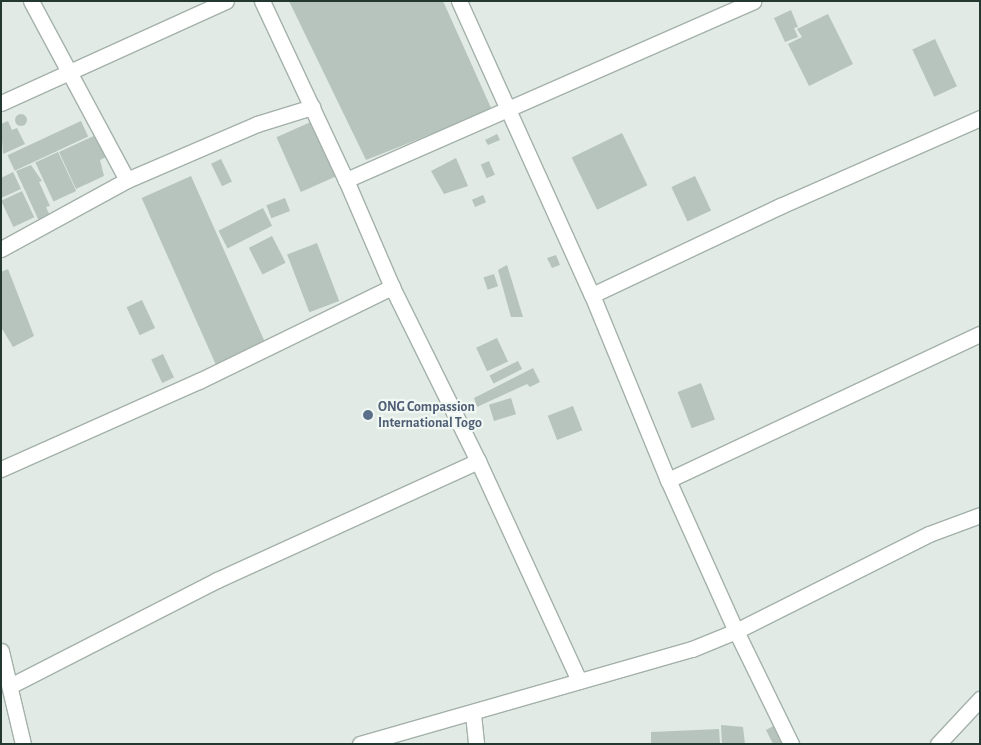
<!DOCTYPE html>
<style>
body{margin:0}
#map{position:relative;width:981px;height:745px;overflow:hidden;background:#e1eae4;font-family:"Alegreya Sans",sans-serif}
div>[style]{position:absolute}
.building>*{inset:0;background:#b6c4bd;transform-origin:0 0}
.round{border-radius:50%}
.roads{filter:drop-shadow(1px 0 #a4b1aa) drop-shadow(-1px 0 #a4b1aa) drop-shadow(0 1px #a4b1aa) drop-shadow(0 -1px #a4b1aa)}
.minor>*{height:15px;margin:-7.5px;padding:0 7.5px;transform-origin:7.5px;border-radius:7.5px;background:#fff}
.dots>*{width:14px;height:14px;translate:-50% -50%;box-sizing:border-box;border:2px solid #f1f7f3;border-radius:50%}
span{translate:-50% -50%;white-space:nowrap;text-align:center;line-height:1.15;-webkit-text-stroke:4.5px #f1f7f3;paint-order:stroke}
.service-label{font-size:14px;color:#4e5e75;font-weight:700}
.left{translate:0 -50%;text-align:left}
.frame{position:absolute;inset:0;border:2px solid #233830;pointer-events:none}
</style>
<div id="map">
<div class="building">
<i style="clip-path:polygon(289px 1px,443px 1px,492px 110px,366px 160px)"></i>
<i style="clip-path:polygon(791px 10px,798px 27px,794px 28px,798px 37px,785px 42px,774px 18px)"></i>
<i style="clip-path:polygon(828px 14px,853px 64px,809px 86px,788px 44px,802px 37px,797px 29px)"></i>
<i style="left:935px;top:39px;width:52px;height:25px;rotate:65deg"></i>
<i class="round" style="left:15px;top:114px;width:12px;height:12px"></i>
<i style="clip-path:polygon(8px 121px,12px 130px,17px 128px,25px 144px,3px 154px,1px 124px)"></i>
<i style="left:81px;top:121px;width:17px;height:81px;rotate:65deg"></i>
<i style="left:313px;top:121px;width:60px;height:40px;rotate:66deg"></i>
<i style="left:622px;top:133px;width:58px;height:56px;rotate:64deg"></i>
<i style="clip-path:polygon(98px 134px,108px 156px,100px 160px,104px 176px,76px 189px,59px 152px)"></i>
<i style="clip-path:polygon(497px 134px,500px 140px,488px 145px,485px 140px)"></i>
<i style="left:58px;top:152px;width:43px;height:25px;rotate:65deg"></i>
<i style="clip-path:polygon(456px 158px,468px 186px,444px 194px,431px 171px)"></i>
<i style="left:221px;top:159px;width:25px;height:11px;rotate:64deg"></i>
<i style="left:489px;top:161px;width:15px;height:9px;rotate:67deg"></i>
<i style="clip-path:polygon(31px 165px,42px 181px,39px 182px,50px 206px,46px 207px,50px 216px,39px 221px,16px 171px)"></i>
<i style="clip-path:polygon(13px 172px,21px 189px,1px 198px,1px 178px)"></i>
<i style="left:191px;top:176px;width:182px;height:54px;rotate:66deg"></i>
<i style="left:695px;top:176px;width:38px;height:26px;rotate:65deg"></i>
<i style="left:22px;top:191px;width:29px;height:23px;rotate:65deg"></i>
<i style="left:483px;top:195px;width:8px;height:12px;rotate:67deg"></i>
<i style="left:285px;top:198px;width:14px;height:20px;rotate:69deg"></i>
<i style="left:263px;top:208px;width:20px;height:50px;rotate:63deg"></i>
<i style="left:272px;top:236px;width:30px;height:26px;rotate:63deg"></i>
<i style="left:317px;top:243px;width:62px;height:32px;rotate:69deg"></i>
<i style="clip-path:polygon(556px 255px,560px 265px,552px 268px,547px 258px)"></i>
<i style="clip-path:polygon(507px 265px,523px 317px,511px 317px,498px 270px)"></i>
<i style="clip-path:polygon(8px 269px,34px 336px,13px 347px,1px 327px,1px 272px)"></i>
<i style="left:494px;top:274px;width:13px;height:11px;rotate:72deg"></i>
<i style="left:142px;top:300px;width:31px;height:17px;rotate:65deg"></i>
<i style="left:497px;top:338px;width:26px;height:23px;rotate:65deg"></i>
<i style="left:163px;top:354px;width:26px;height:13px;rotate:65deg"></i>
<i style="left:518px;top:361px;width:9px;height:32px;rotate:63deg"></i>
<i style="clip-path:polygon(533px 368px,540px 382px,530px 387px,527px 384px,477px 407px,474px 398px)"></i>
<i style="left:701px;top:383px;width:39px;height:25px;rotate:69deg"></i>
<i style="left:511px;top:398px;width:17px;height:23px;rotate:73deg"></i>
<i style="left:573px;top:406px;width:26px;height:27px;rotate:69deg"></i>
<i style="clip-path:polygon(777px 724px,787px 744px,773px 744px,766px 730px)"></i>
<i style="clip-path:polygon(721px 725px,743px 727px,745px 744px,722px 744px)"></i>
<i style="clip-path:polygon(719px 729px,720px 744px,651px 744px,651px 732px)"></i>
</div>
<div class="roads">
<div class="minor">
<i style="left:31px;top:1px;width:203px;rotate:61.8deg"></i>
<i style="left:262px;top:1px;width:198px;rotate:64.9deg"></i>
<i style="left:346px;top:180px;width:116px;rotate:66.7deg"></i>
<i style="left:392px;top:287px;width:194px;rotate:63.7deg"></i>
<i style="left:478px;top:461px;width:242px;rotate:65.3deg"></i>
<i style="left:459px;top:1px;width:323px;rotate:65.7deg"></i>
<i style="left:592px;top:295px;width:200px;rotate:67.7deg"></i>
<i style="left:668px;top:480px;width:166px;rotate:65.8deg"></i>
<i style="left:736px;top:631px;width:126px;rotate:64deg"></i>
<i style="left:1px;top:103px;width:247px;rotate:-24.4deg"></i>
<i style="left:346px;top:180px;width:445px;rotate:-23.7deg"></i>
<i style="left:1px;top:249px;width:144px;rotate:-28.7deg"></i>
<i style="left:127px;top:180px;width:142px;rotate:-23.3deg"></i>
<i style="left:257px;top:124px;width:58px;rotate:-17.2deg"></i>
<i style="left:592px;top:295px;width:208px;rotate:-25.3deg"></i>
<i style="left:780px;top:206px;width:219px;rotate:-23.7deg"></i>
<i style="left:1px;top:469px;width:217px;rotate:-24deg"></i>
<i style="left:199px;top:381px;width:215px;rotate:-26deg"></i>
<i style="left:668px;top:480px;width:344px;rotate:-25.1deg"></i>
<i style="left:1px;top:651px;width:96px;rotate:76.7deg"></i>
<i style="left:10px;top:686px;width:233px;rotate:-27.1deg"></i>
<i style="left:217px;top:580px;width:287px;rotate:-24.5deg"></i>
<i style="left:473px;top:714px;width:30px;rotate:84deg"></i>
<i style="left:360px;top:744px;width:345px;rotate:-16deg"></i>
<i style="left:692px;top:649px;width:48px;rotate:-22.2deg"></i>
<i style="left:736px;top:631px;width:216px;rotate:-26.7deg"></i>
<i style="left:929px;top:534px;width:54px;rotate:-20.4deg"></i>
<i style="left:938px;top:744px;width:62px;rotate:-47deg"></i>
</div>
</div>
<div class="dots">
<i style="left:368px;top:415px;background:#5c6f8a"></i>
</div>
<div class="service-label">
<span class="left" style="left:378px;top:415px">ONG Compassion<br>International Togo</span>
</div>
<div class="frame"></div>
</div>
